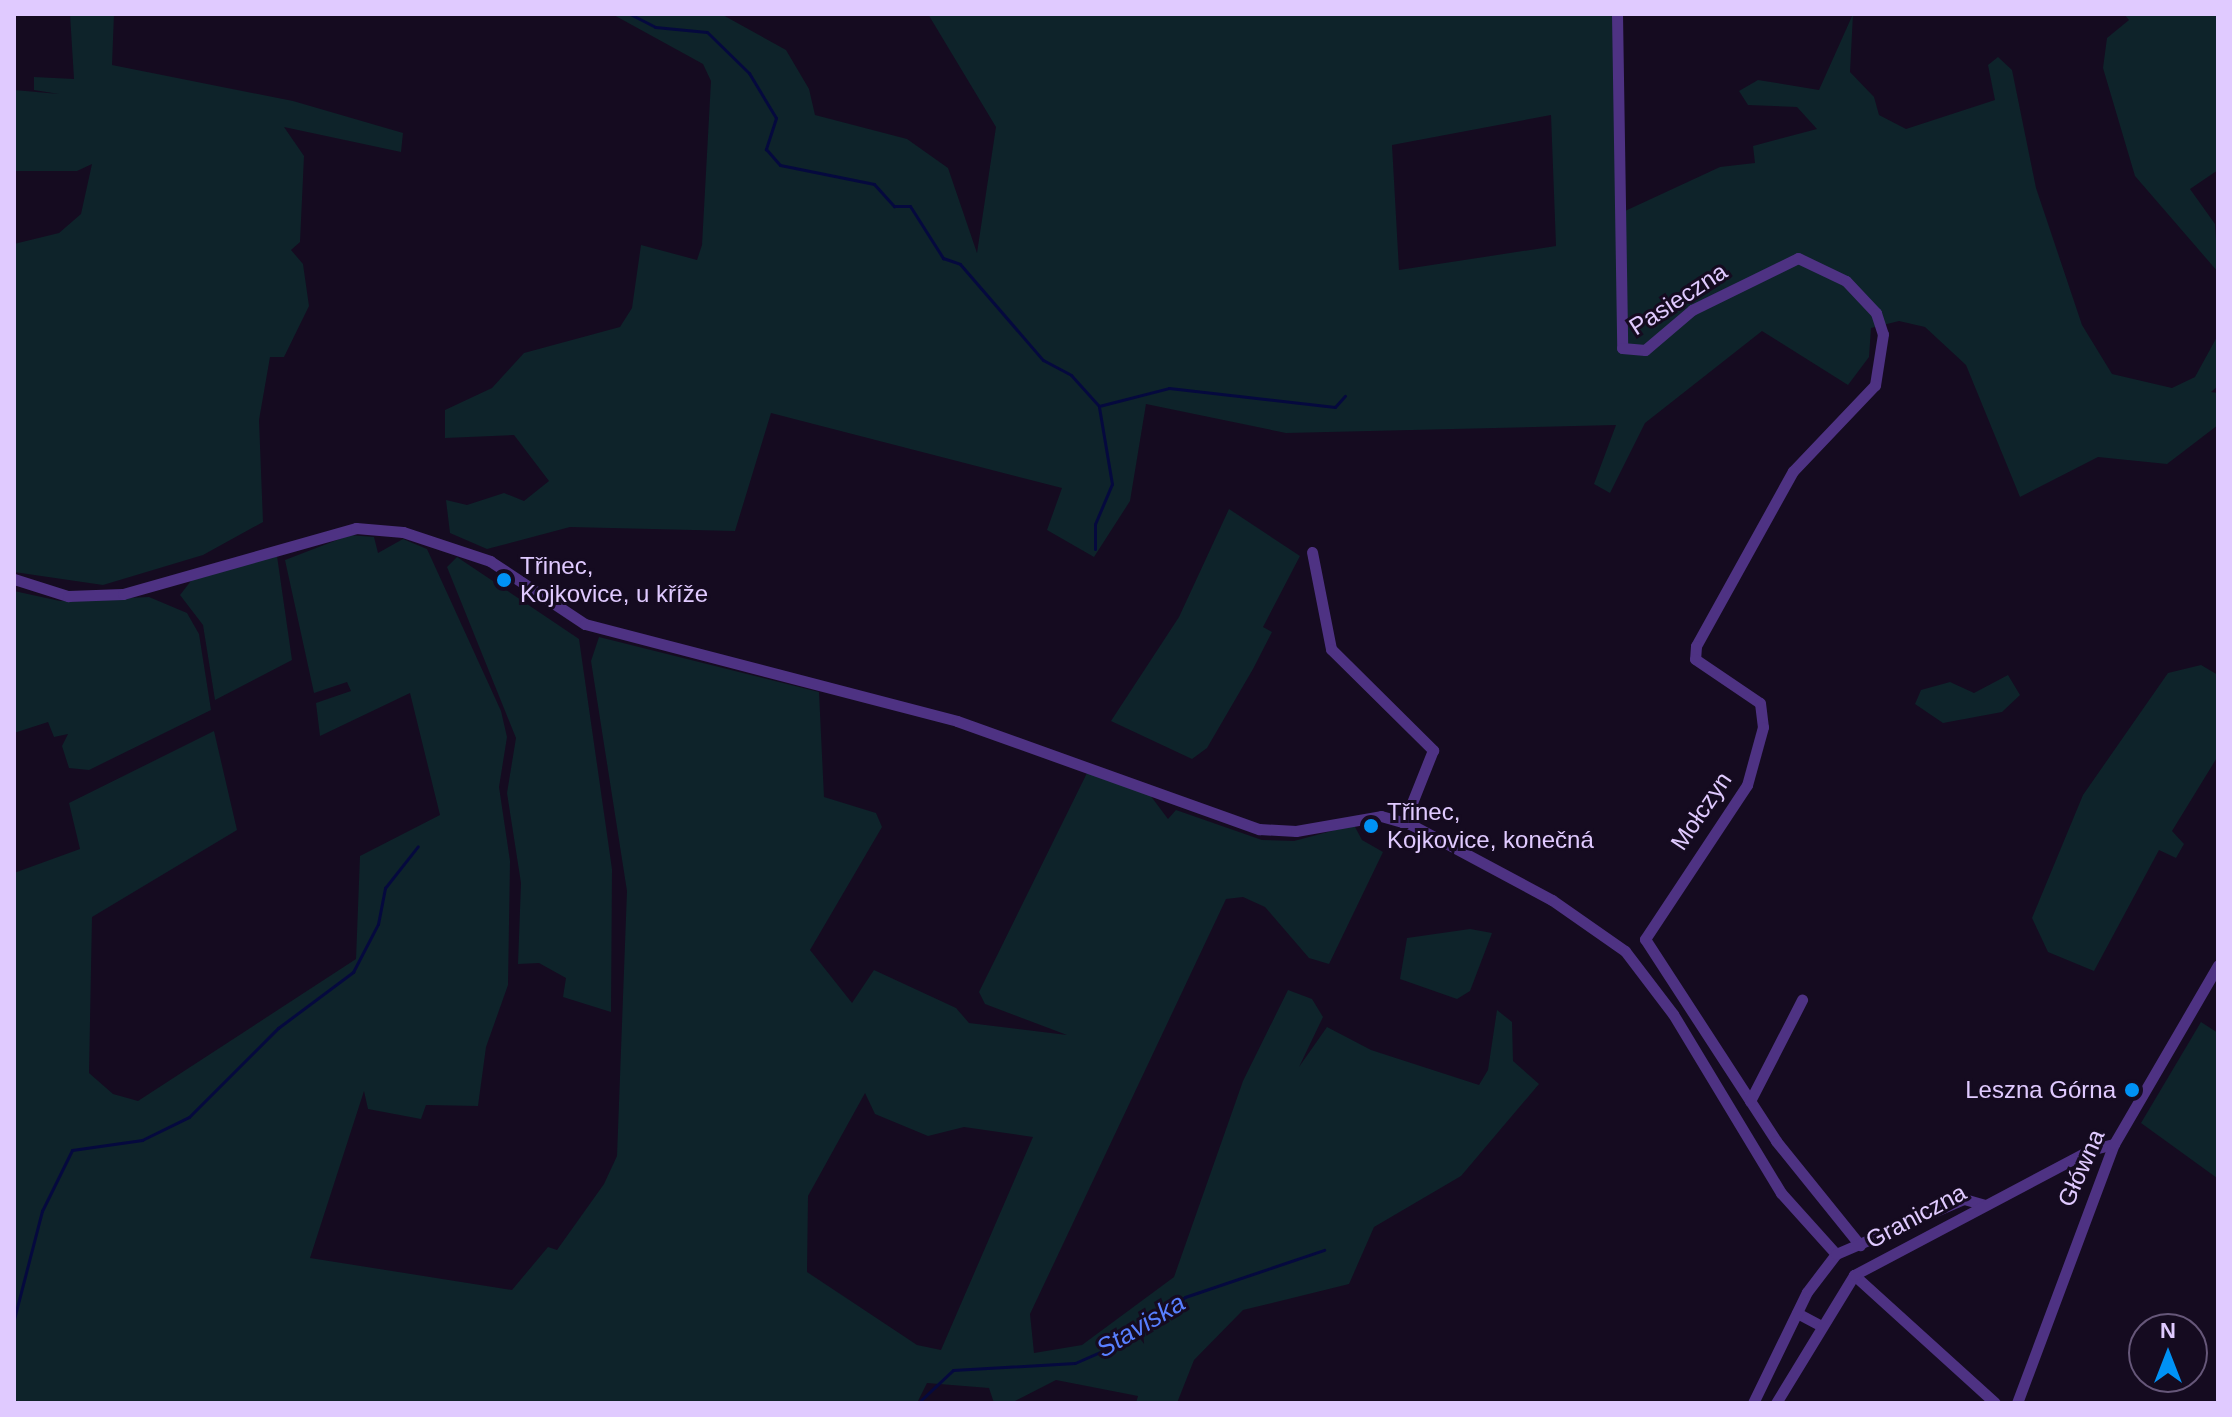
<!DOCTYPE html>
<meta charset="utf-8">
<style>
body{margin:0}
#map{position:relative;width:2232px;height:1417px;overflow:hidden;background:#150b20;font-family:Helvetica,sans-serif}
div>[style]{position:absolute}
.green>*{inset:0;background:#0e232a}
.stream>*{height:3px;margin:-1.5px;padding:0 1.5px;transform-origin:1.5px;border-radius:1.5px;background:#05093e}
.minor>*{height:11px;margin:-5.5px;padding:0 5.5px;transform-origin:5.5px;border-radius:5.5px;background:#4e3283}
.dots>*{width:22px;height:22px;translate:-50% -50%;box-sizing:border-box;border:4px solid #150b20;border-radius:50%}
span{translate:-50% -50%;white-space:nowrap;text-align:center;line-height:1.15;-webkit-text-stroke:6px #150b20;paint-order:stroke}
.street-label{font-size:24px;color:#e0caff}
.poi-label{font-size:24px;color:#e0caff}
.left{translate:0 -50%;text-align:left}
.right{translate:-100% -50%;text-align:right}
.water-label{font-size:26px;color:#587fff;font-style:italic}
.frame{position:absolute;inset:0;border:16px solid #e0caff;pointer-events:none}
.north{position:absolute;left:2128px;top:1313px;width:80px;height:80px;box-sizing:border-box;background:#150b20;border:2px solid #665779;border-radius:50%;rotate:0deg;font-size:22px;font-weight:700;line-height:32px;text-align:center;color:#e0caff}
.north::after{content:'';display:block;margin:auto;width:28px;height:36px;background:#0092f5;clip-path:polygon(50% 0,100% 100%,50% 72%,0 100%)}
</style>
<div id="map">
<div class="green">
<i style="clip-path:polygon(70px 14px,114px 14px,112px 65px,293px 101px,403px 133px,401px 152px,284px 127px,304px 156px,300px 242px,291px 250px,303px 264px,309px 306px,284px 357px,270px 357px,259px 420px,263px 522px,203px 555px,103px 585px,14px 572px,14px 244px,59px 233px,81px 214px,92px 164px,77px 171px,14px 171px,14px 90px,59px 94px,34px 90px,34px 77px,74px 79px)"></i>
<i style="clip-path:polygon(evenodd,612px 14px,721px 14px,786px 50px,809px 89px,815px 115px,907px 139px,948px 168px,977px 253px,996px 127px,928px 14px,1614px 14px,1625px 211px,1720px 167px,1755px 163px,1753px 146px,1817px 129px,1797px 107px,1748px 105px,1739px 91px,1758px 80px,1819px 90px,1853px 14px,1850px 72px,1874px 97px,1879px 115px,1906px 129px,1995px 100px,1988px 65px,1998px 57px,2012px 70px,2036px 188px,2082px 325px,2112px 374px,2172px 388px,2195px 377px,2218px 335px,2218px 386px,2211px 392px,2218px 393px,2218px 425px,2167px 464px,2098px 457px,2020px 497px,1966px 365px,1925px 327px,1899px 321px,1871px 328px,1869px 357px,1848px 385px,1762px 331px,1645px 423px,1610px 493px,1594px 484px,1616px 425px,1286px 433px,1146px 404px,1130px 501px,1094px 557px,1047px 530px,1062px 488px,771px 413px,735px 531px,570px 527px,487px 549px,450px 533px,446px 500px,467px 505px,504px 493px,524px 501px,549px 481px,514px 435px,445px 438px,445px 410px,492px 388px,524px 353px,620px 327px,632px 308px,641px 245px,697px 260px,702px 245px,711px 81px,703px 64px,612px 14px,1551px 115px,1556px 246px,1399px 270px,1392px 145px,1551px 115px)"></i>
<i style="clip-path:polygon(2124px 14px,2218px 14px,2218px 170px,2190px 189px,2215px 224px,2218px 272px,2135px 176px,2103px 68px,2107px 38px,2129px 20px)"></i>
<i style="clip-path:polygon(1229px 509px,1300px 556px,1263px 627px,1272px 632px,1253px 669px,1207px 748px,1192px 759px,1111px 721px,1179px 617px)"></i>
<i style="clip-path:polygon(evenodd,350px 535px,374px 537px,378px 553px,403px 539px,427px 549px,501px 711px,507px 737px,499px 787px,510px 861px,508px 985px,486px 1047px,478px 1106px,426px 1105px,421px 1119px,368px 1109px,364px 1091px,310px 1258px,512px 1290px,548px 1247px,557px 1250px,604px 1184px,617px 1156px,627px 891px,591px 661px,599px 637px,819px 692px,824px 797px,876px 813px,882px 827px,810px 950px,852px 1003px,874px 970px,956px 1008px,969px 1023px,1067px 1035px,985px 1004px,979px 992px,1087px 773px,1150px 795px,1168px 819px,1176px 810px,1262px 840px,1294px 841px,1354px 825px,1362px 840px,1383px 852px,1329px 964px,1309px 958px,1265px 907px,1243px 897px,1226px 899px,1030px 1314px,1034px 1353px,1082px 1345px,1174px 1277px,1243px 1081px,1288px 990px,1312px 999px,1323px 1017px,1299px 1067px,1327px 1027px,1371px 1050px,1479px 1085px,1488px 1070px,1497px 1010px,1512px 1022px,1513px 1061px,1539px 1084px,1461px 1176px,1374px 1227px,1349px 1284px,1243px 1310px,1194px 1360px,1177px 1403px,1136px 1403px,1138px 1396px,1056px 1380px,1011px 1403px,994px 1403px,989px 1388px,927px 1383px,917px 1403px,14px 1403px,14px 873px,80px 849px,69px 803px,214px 731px,237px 830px,92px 917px,89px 1073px,113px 1094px,138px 1101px,356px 959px,360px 856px,440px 815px,410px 693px,320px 736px,316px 703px,351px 691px,347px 682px,314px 693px,285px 560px,350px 535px,865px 1093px,875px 1114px,928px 1136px,964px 1127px,1033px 1137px,941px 1350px,917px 1345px,807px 1272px,808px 1196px,865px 1093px)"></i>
<i style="clip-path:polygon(277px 556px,292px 660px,215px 700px,203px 625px,180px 595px,194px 577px)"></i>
<i style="clip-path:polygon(457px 557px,579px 639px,612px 869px,611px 1012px,563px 997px,566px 978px,539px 963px,518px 964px,521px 883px,507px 793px,516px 738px,447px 567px)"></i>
<i style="clip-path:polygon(14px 591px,60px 601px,149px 597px,187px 613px,199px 634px,211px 710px,89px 770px,69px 768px,62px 746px,68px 734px,54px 737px,48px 722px,14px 733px)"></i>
<i style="clip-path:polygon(2201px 665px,2218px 675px,2218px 756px,2172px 831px,2184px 844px,2176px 858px,2159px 850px,2094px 971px,2048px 952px,2032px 918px,2083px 795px,2168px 673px)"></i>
<i style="clip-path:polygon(2008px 675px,2020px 695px,2002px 712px,1943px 723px,1915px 704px,1921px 690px,1950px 682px,1974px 693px)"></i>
<i style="clip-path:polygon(1470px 929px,1492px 933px,1470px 991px,1457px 999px,1400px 979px,1407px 938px)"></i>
<i style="clip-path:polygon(2201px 1022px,2218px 1033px,2217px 1178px,2141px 1123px)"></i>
</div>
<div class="stream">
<i style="left:630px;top:14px;width:28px;rotate:27deg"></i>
<i style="left:655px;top:27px;width:52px;rotate:5.5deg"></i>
<i style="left:707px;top:32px;width:59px;rotate:44.3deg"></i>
<i style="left:749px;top:73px;width:52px;rotate:59deg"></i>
<i style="left:776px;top:118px;width:33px;rotate:108deg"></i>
<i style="left:766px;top:149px;width:21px;rotate:49deg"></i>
<i style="left:780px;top:165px;width:96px;rotate:11.4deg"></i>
<i style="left:874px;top:184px;width:30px;rotate:48deg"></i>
<i style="left:894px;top:206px;width:16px"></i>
<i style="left:910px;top:206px;width:62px;rotate:57.6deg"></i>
<i style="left:943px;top:258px;width:18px;rotate:19deg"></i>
<i style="left:960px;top:264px;width:127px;rotate:49.2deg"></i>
<i style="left:1043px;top:360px;width:32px;rotate:28deg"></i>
<i style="left:1071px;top:375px;width:42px;rotate:47.9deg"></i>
<i style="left:1099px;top:406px;width:72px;rotate:-14.4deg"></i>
<i style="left:1169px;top:388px;width:167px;rotate:6.5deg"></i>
<i style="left:1335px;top:407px;width:15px;rotate:-48deg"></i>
<i style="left:1095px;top:549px;width:25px;rotate:-90deg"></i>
<i style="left:1095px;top:524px;width:43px;rotate:-67deg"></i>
<i style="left:1112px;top:484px;width:78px;rotate:-99.6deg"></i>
<i style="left:14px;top:1319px;width:112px;rotate:-75.5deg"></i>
<i style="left:42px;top:1211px;width:68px;rotate:-63.8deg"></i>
<i style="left:72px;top:1150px;width:71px;rotate:-8.1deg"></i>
<i style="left:142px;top:1140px;width:52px;rotate:-26.1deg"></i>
<i style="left:189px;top:1117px;width:126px;rotate:-45deg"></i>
<i style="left:278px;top:1028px;width:94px;rotate:-36.7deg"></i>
<i style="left:353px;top:972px;width:54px;rotate:-62.5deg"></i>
<i style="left:378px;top:924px;width:37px;rotate:-79deg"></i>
<i style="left:385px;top:888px;width:53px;rotate:-51.8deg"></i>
<i style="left:918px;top:1403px;width:48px;rotate:-43.3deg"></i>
<i style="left:953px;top:1370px;width:122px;rotate:-3.3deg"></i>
<i style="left:1075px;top:1363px;width:47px;rotate:-23.8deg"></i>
<i style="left:1118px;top:1344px;width:82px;rotate:-35deg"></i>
<i style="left:1185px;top:1297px;width:147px;rotate:-18.7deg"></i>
</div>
<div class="minor">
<i style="left:1617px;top:14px;width:334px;rotate:89.1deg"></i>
<i style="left:1622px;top:348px;width:23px;rotate:5deg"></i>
<i style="left:1645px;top:350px;width:62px;rotate:-40.4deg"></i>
<i style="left:1692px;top:310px;width:118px;rotate:-26.1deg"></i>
<i style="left:1798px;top:258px;width:53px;rotate:25.6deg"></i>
<i style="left:1846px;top:281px;width:44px;rotate:46.8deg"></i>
<i style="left:1876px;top:313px;width:22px;rotate:72deg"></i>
<i style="left:1883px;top:334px;width:52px;rotate:98.9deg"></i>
<i style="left:1875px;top:385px;width:119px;rotate:133.6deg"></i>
<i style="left:1793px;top:471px;width:200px;rotate:119deg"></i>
<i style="left:1696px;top:646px;width:13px;rotate:94deg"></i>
<i style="left:1695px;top:659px;width:78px;rotate:34.1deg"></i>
<i style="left:1760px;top:703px;width:24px;rotate:83deg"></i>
<i style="left:1763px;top:727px;width:60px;rotate:105.4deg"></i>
<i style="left:1747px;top:785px;width:185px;rotate:123.5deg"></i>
<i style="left:1645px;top:939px;width:241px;rotate:57deg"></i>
<i style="left:1776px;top:1141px;width:134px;rotate:51.1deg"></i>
<i style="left:1312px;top:552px;width:99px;rotate:78.9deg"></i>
<i style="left:1331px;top:649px;width:144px;rotate:44.7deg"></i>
<i style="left:1433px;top:750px;width:79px;rotate:111.7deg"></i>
<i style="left:14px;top:579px;width:57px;rotate:17.5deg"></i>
<i style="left:68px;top:596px;width:55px;rotate:-2.1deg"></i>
<i style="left:123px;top:594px;width:242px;rotate:-15.8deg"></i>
<i style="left:356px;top:528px;width:47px;rotate:4.9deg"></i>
<i style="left:403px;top:532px;width:92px;rotate:18.4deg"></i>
<i style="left:490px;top:561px;width:114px;rotate:33.6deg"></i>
<i style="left:585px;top:624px;width:384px;rotate:14.6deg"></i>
<i style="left:957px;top:721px;width:321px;rotate:19.7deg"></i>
<i style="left:1259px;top:829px;width:37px;rotate:3deg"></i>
<i style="left:1296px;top:831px;width:86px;rotate:-10deg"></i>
<i style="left:1381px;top:816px;width:32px;rotate:16deg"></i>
<i style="left:1412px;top:825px;width:159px;rotate:28.2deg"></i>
<i style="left:1552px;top:900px;width:89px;rotate:34.9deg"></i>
<i style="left:1625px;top:951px;width:79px;rotate:52.7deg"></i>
<i style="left:1673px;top:1014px;width:209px;rotate:58.9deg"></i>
<i style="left:1781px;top:1193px;width:82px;rotate:48deg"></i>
<i style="left:1750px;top:1101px;width:114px;rotate:-62.8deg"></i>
<i style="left:1854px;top:1275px;width:190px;rotate:42.2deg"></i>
<i style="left:1797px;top:1313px;width:24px;rotate:28deg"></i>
<i style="left:1753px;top:1403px;width:123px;rotate:-64.1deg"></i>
<i style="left:1807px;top:1292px;width:48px;rotate:-52.7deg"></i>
<i style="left:1836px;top:1254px;width:139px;rotate:-23.3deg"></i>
<i style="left:1964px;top:1199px;width:22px;rotate:16deg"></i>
<i style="left:1776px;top:1403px;width:150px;rotate:-58.6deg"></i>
<i style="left:1854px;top:1275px;width:267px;rotate:-27.9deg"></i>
<i style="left:2090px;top:1150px;width:25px;rotate:-14deg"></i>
<i style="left:2017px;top:1403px;width:277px;rotate:-69.5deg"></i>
<i style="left:2114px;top:1144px;width:207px;rotate:-59.8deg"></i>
</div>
<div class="dots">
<i style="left:504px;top:580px;background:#0092f5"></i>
<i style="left:1371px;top:826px;background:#0092f5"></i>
<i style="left:2132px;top:1090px;background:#0092f5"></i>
</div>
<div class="street-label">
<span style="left:1678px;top:299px;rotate:-33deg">Pasieczna</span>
<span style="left:1701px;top:811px;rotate:-56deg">Mołczyn</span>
<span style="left:2081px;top:1168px;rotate:-66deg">Główna</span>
<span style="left:1916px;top:1216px;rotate:-28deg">Graniczna</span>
</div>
<div class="poi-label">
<span class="left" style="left:520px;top:580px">Třinec,<br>Kojkovice, u kříže</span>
<span class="left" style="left:1387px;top:826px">Třinec,<br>Kojkovice, konečná</span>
<span class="right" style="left:2116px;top:1090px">Leszna Górna</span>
</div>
<div class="water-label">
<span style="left:1141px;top:1326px;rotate:-31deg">Staviska</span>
</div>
<div class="frame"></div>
<div class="north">N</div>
</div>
